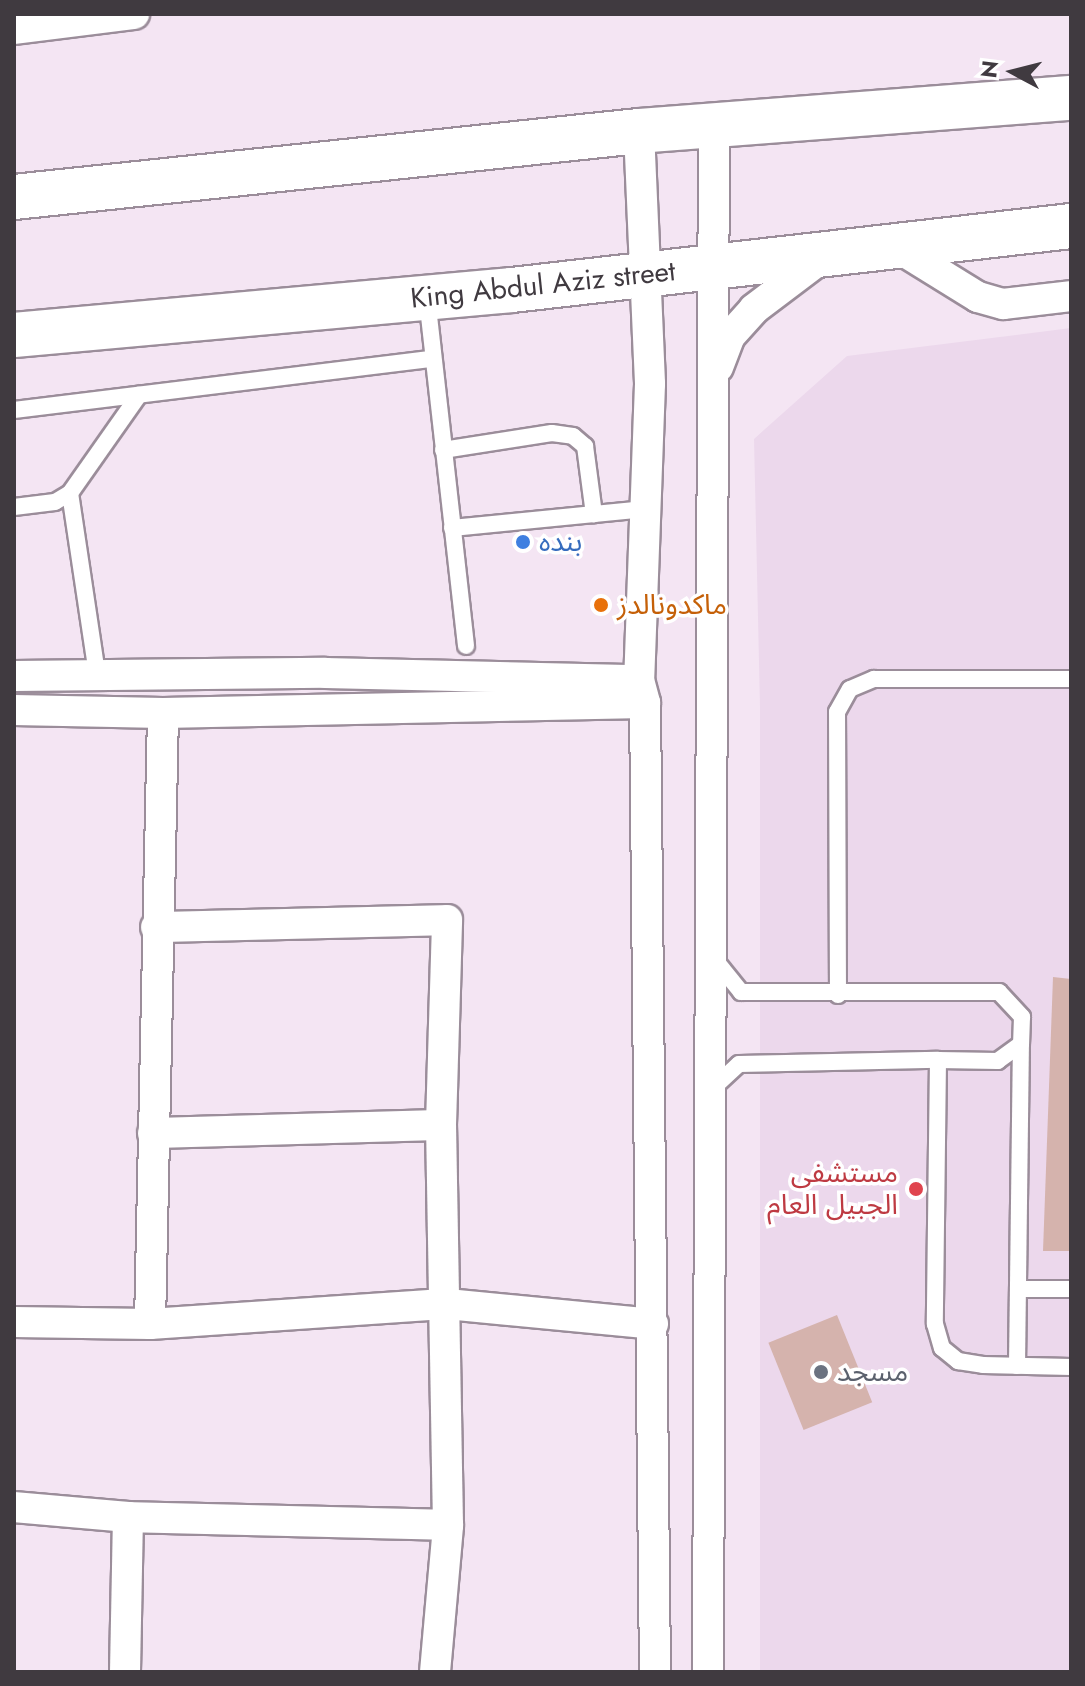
<!DOCTYPE html>
<meta charset="utf-8">
<style>
body{margin:0}
#map{position:relative;width:1085px;height:1686px;overflow:hidden;background:#f4e5f3;font-family:Jost,"Noto Sans Arabic",sans-serif}
div>[style]{position:absolute}
.built>*{inset:0;background:#ecd8ec}
.building>*{inset:0;background:#d5b3ad;transform-origin:0 0}
.roads{filter:drop-shadow(2px 0 #9b8d9a) drop-shadow(-2px 0 #9b8d9a) drop-shadow(0 2px #9b8d9a) drop-shadow(0 -2px #9b8d9a)}
.service>*{height:16px;margin:-8px;padding:0 8px;transform-origin:8px;border-radius:8px;background:#fff}
.minor>*{height:30px;margin:-15px;padding:0 15px;transform-origin:15px;border-radius:15px;background:#fff}
.primary>*{height:44px;margin:-22px;padding:0 22px;transform-origin:22px;border-radius:22px;background:#fff}
.dots>*{width:22px;height:22px;translate:-50% -50%;box-sizing:border-box;border:4px solid #fff;border-radius:50%}
span{translate:-50% -50%;white-space:nowrap;text-align:center;line-height:1.15;-webkit-text-stroke:7px #fff;paint-order:stroke}
.street-label{font-size:28px;color:#403a40}
.shop-label{font-size:28px;color:#366cbe}
.left{translate:0 -50%;text-align:left}
.food-label{font-size:28px;color:#c56008}
.health-label{font-size:28px;color:#be3a42}
.right{translate:-100% -50%;text-align:right}
.worship-label{font-size:28px;color:#5b616d}
.frame{position:absolute;inset:0;border:16px solid #403a40;pointer-events:none}
.north{position:absolute;left:973px;top:32px;width:80px;height:80px;-webkit-text-stroke:6px #fff;paint-order:stroke;rotate:277deg;font-size:22px;font-weight:700;line-height:32px;text-align:center;color:#403a40}
.north::after{content:'';display:block;margin:auto;width:28px;height:36px;background:#403a40;clip-path:polygon(50% 0,100% 100%,50% 72%,0 100%)}
</style>
<div id="map">
<div class="built">
<i style="clip-path:polygon(1071px 328px,1071px 1672px,760px 1672px,760px 707px,754px 439px,847px 356px)"></i>
</div>
<div class="building">
<i style="clip-path:polygon(1053px 977px,1071px 979px,1071px 1251px,1043px 1251px)"></i>
<i style="left:837px;top:1315px;width:94px;height:74px;rotate:68deg"></i>
</div>
<div class="roads">
<div class="service">
<i style="left:427px;top:298px;width:350px;rotate:83.6deg"></i>
<i style="left:14px;top:410px;width:421px;rotate:-7deg"></i>
<i style="left:443px;top:450px;width:110px;rotate:-8.9deg"></i>
<i style="left:552px;top:433px;width:21px;rotate:8deg"></i>
<i style="left:573px;top:436px;width:16px;rotate:40deg"></i>
<i style="left:585px;top:446px;width:69px;rotate:82.5deg"></i>
<i style="left:70px;top:493px;width:183px;rotate:81.5deg"></i>
<i style="left:14px;top:507px;width:41px;rotate:-7deg"></i>
<i style="left:55px;top:502px;width:17px;rotate:-31deg"></i>
<i style="left:70px;top:493px;width:120px;rotate:-54.9deg"></i>
<i style="left:452px;top:528px;width:194px;rotate:-5.6deg"></i>
<i style="left:712px;top:956px;width:46px;rotate:51.1deg"></i>
<i style="left:741px;top:992px;width:258px"></i>
<i style="left:999px;top:992px;width:34px;rotate:47deg"></i>
<i style="left:1022px;top:1017px;width:27px;rotate:92deg"></i>
<i style="left:1021px;top:1044px;width:29px;rotate:144deg"></i>
<i style="left:998px;top:1061px;width:60px;rotate:-179deg"></i>
<i style="left:838px;top:995px;width:283px;rotate:-90.2deg"></i>
<i style="left:837px;top:712px;width:26px;rotate:-61deg"></i>
<i style="left:850px;top:689px;width:26px;rotate:-23deg"></i>
<i style="left:874px;top:679px;width:197px"></i>
<i style="left:711px;top:1090px;width:38px;rotate:-43deg"></i>
<i style="left:739px;top:1064px;width:199px;rotate:-1.2deg"></i>
<i style="left:938px;top:1060px;width:264px;rotate:90.7deg"></i>
<i style="left:935px;top:1324px;width:25px;rotate:74deg"></i>
<i style="left:942px;top:1348px;width:21px;rotate:39deg"></i>
<i style="left:958px;top:1361px;width:25px;rotate:9deg"></i>
<i style="left:983px;top:1365px;width:88px;rotate:1.3deg"></i>
<i style="left:1018px;top:1289px;width:53px"></i>
<i style="left:1017px;top:1366px;width:322px;rotate:-89.3deg"></i>
</div>
<div class="minor">
<i style="left:14px;top:29px;width:121px;rotate:-7.1deg"></i>
<i style="left:639px;top:131px;width:253px;rotate:87.5deg"></i>
<i style="left:650px;top:384px;width:296px;rotate:92.1deg"></i>
<i style="left:639px;top:680px;width:24px;rotate:75deg"></i>
<i style="left:645px;top:703px;width:969px;rotate:89.41deg"></i>
<i style="left:897px;top:247px;width:95px;rotate:31.7deg"></i>
<i style="left:978px;top:297px;width:26px;rotate:16deg"></i>
<i style="left:1003px;top:304px;width:68px;rotate:-6.7deg"></i>
<i style="left:718px;top:367px;width:33px;rotate:-69deg"></i>
<i style="left:730px;top:336px;width:36px;rotate:-48deg"></i>
<i style="left:754px;top:309px;width:83px;rotate:-37.1deg"></i>
<i style="left:14px;top:676px;width:311px;rotate:-0.6deg"></i>
<i style="left:325px;top:673px;width:314px;rotate:1.3deg"></i>
<i style="left:14px;top:710px;width:149px;rotate:1.2deg"></i>
<i style="left:163px;top:713px;width:482px;rotate:-1.2deg"></i>
<i style="left:153px;top:1133px;width:288px;rotate:-1.6deg"></i>
<i style="left:441px;top:1125px;width:205px;rotate:-88.3deg"></i>
<i style="left:447px;top:920px;width:291px;rotate:178.6deg"></i>
<i style="left:14px;top:1322px;width:136px;rotate:0.8deg"></i>
<i style="left:150px;top:1324px;width:298px;rotate:-3.9deg"></i>
<i style="left:447px;top:1304px;width:207px;rotate:5.5deg"></i>
<i style="left:150px;top:1324px;width:611px;rotate:-88.78deg"></i>
<i style="left:14px;top:1507px;width:114px;rotate:5deg"></i>
<i style="left:125px;top:1672px;width:155px;rotate:-88.9deg"></i>
<i style="left:128px;top:1517px;width:320px;rotate:1.4deg"></i>
<i style="left:435px;top:1672px;width:148px;rotate:-84.9deg"></i>
<i style="left:448px;top:1525px;width:400px;rotate:-91deg"></i>
<i style="left:708px;top:1672px;width:1545px;rotate:-89.78deg"></i>
</div>
<div class="primary">
<i style="left:14px;top:197px;width:628px;rotate:-6.03deg"></i>
<i style="left:639px;top:131px;width:433px;rotate:-4.4deg"></i>
<i style="left:14px;top:335px;width:500px;rotate:-5.16deg"></i>
<i style="left:512px;top:290px;width:563px;rotate:-6.53deg"></i>
</div>
</div>
<div class="dots">
<i style="left:523px;top:542px;background:#3f7fe0"></i>
<i style="left:601px;top:605px;background:#e8710a"></i>
<i style="left:916px;top:1189px;background:#e0444e"></i>
<i style="left:821px;top:1372px;background:#6b7280"></i>
</div>
<div class="street-label">
<span style="left:543px;top:285px;rotate:-6deg">King Abdul Aziz street</span>
</div>
<div class="shop-label">
<span class="left" style="left:539px;top:542px">بنده</span>
</div>
<div class="food-label">
<span class="left" style="left:617px;top:605px">ماكدونالدز</span>
</div>
<div class="health-label">
<span class="right" style="left:898px;top:1189px">مستشفى<br>الجبيل العام</span>
</div>
<div class="worship-label">
<span class="left" style="left:837px;top:1372px">مسجد</span>
</div>
<div class="frame"></div>
<div class="north">N</div>
</div>
